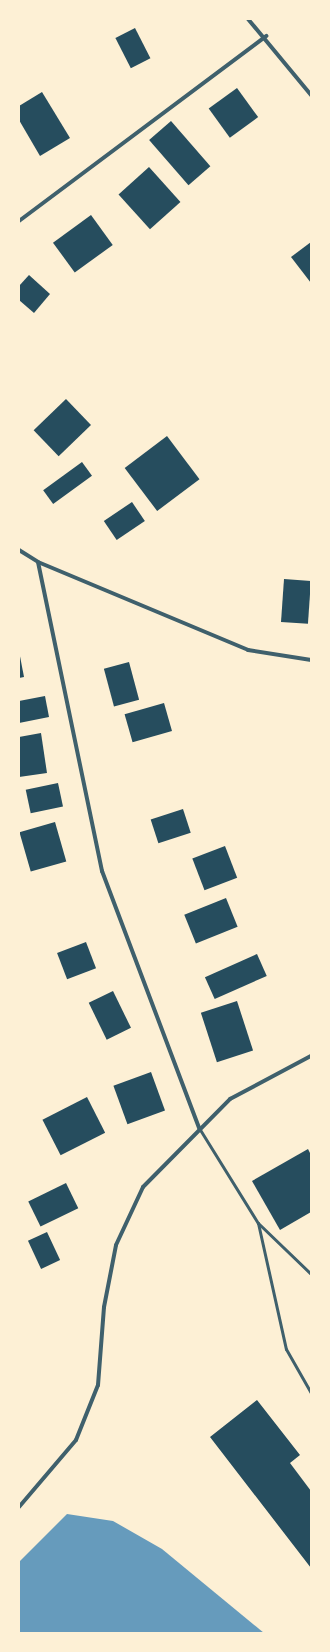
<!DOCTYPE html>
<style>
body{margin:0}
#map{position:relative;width:330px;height:1652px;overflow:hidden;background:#fdf0d5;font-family:"Sofia Sans Condensed",sans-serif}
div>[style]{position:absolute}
.water>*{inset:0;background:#669bbc}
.building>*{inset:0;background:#264d5e;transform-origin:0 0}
.service>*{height:3px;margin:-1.5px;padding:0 1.5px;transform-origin:1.5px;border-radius:1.5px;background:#3f606c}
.minor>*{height:4px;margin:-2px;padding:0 2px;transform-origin:2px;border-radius:2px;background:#3f606c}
span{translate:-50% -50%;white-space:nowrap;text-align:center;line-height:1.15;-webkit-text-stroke:4px #fdf0d5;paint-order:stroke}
.frame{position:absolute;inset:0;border:20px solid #fdf0d5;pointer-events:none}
</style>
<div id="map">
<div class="water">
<i style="clip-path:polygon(67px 1514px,113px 1521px,162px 1549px,264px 1633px,19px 1633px,19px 1562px)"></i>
</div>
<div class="building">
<i style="left:135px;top:28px;width:34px;height:22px;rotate:63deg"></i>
<i style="left:237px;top:88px;width:36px;height:35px;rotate:54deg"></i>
<i style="clip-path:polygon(42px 92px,70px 138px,40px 156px,19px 120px,19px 106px)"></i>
<i style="left:171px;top:121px;width:60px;height:29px;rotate:49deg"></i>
<i style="left:149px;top:167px;width:47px;height:41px;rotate:48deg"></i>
<i style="left:91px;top:215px;width:37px;height:47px;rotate:54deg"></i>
<i style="clip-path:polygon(311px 242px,311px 283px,291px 257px)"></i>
<i style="clip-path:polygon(29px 275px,50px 294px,34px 313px,19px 300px,19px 286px)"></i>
<i style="left:66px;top:399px;width:36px;height:45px;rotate:46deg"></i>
<i style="left:167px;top:436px;width:54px;height:53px;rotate:53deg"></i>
<i style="left:82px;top:462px;width:17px;height:48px;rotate:54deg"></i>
<i style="left:132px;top:502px;width:23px;height:34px;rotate:56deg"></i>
<i style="left:284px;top:579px;width:27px;height:43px;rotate:4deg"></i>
<i style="clip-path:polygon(19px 651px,24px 677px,19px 678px)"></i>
<i style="left:129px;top:662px;width:39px;height:26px;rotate:75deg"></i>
<i style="clip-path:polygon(45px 696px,49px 717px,19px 723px,19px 701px)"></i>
<i style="left:164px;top:703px;width:29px;height:41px;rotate:74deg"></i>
<i style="clip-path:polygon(41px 733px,47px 773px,19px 777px,19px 737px)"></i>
<i style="left:58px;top:783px;width:24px;height:33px;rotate:78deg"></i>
<i style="left:183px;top:809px;width:25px;height:34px;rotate:72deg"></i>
<i style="left:55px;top:822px;width:41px;height:37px;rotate:74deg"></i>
<i style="left:225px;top:846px;width:34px;height:35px;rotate:69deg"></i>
<i style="left:226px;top:898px;width:31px;height:45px;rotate:68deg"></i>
<i style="left:86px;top:942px;width:28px;height:31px;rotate:69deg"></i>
<i style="left:257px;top:954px;width:24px;height:57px;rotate:66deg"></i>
<i style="left:113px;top:991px;width:41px;height:27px;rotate:64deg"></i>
<i style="left:237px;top:1001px;width:52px;height:38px;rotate:72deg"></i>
<i style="left:151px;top:1072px;width:41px;height:40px;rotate:70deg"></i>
<i style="left:87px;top:1097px;width:40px;height:50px;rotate:63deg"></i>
<i style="clip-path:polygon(308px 1149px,311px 1155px,311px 1212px,280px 1230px,252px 1181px)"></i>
<i style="left:66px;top:1183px;width:28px;height:42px;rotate:64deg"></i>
<i style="left:47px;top:1232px;width:31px;height:21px;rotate:65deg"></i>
<i style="clip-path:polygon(257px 1400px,300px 1455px,290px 1463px,311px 1491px,311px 1568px,210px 1437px)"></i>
</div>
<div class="service">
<i style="left:199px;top:1128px;width:112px;rotate:58.2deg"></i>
<i style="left:258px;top:1223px;width:74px;rotate:43.9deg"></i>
<i style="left:258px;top:1223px;width:129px;rotate:77.5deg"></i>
<i style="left:286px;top:1349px;width:51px;rotate:60.4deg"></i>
</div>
<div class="minor">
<i style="left:248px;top:19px;width:99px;rotate:50.3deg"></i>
<i style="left:19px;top:221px;width:309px;rotate:-36.8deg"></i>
<i style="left:19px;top:550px;width:22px;rotate:32deg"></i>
<i style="left:38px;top:562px;width:228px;rotate:22.7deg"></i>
<i style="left:248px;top:650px;width:64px;rotate:9deg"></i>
<i style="left:38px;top:562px;width:316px;rotate:78.3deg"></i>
<i style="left:102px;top:871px;width:275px;rotate:69.3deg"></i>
<i style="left:19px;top:1507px;width:88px;rotate:-49.6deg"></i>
<i style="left:76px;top:1440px;width:59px;rotate:-68.2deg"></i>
<i style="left:98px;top:1385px;width:78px;rotate:-85.6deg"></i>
<i style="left:104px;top:1307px;width:63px;rotate:-79deg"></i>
<i style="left:116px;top:1245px;width:64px;rotate:-65deg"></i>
<i style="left:143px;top:1187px;width:124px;rotate:-45.3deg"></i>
<i style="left:230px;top:1099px;width:92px;rotate:-28deg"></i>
</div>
<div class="frame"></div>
</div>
